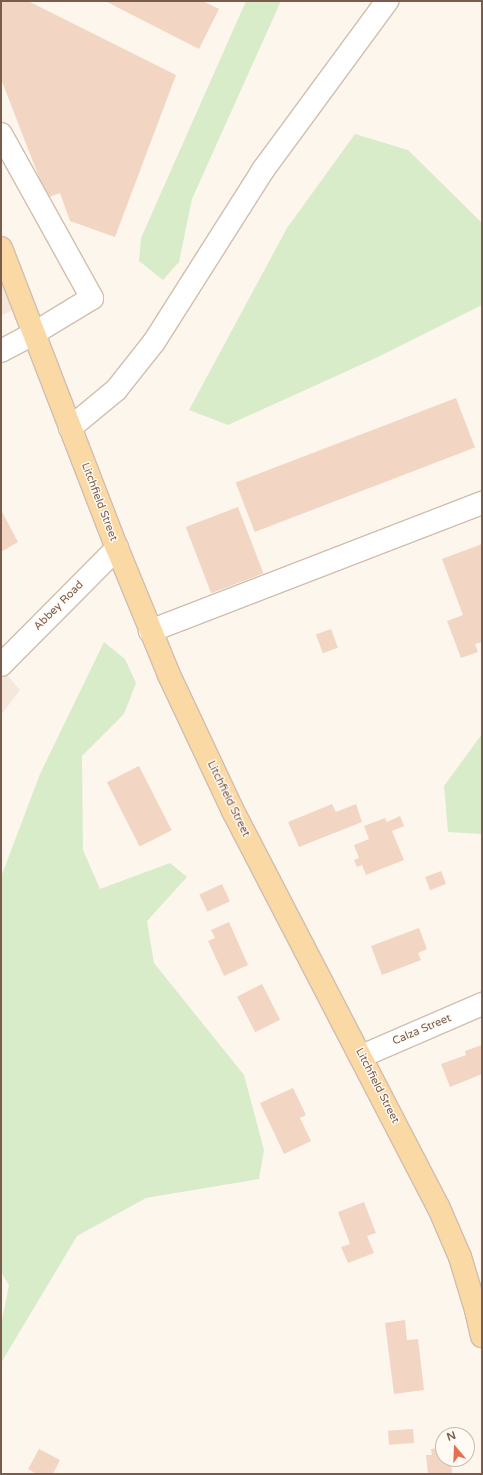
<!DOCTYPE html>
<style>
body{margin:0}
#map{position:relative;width:483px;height:1475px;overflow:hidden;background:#fdf6ec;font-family:"Varela Round",sans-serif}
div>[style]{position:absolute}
.residential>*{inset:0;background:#f5e8da}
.green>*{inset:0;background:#d8ecc9}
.building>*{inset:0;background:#f3d5c3;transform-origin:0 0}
.roads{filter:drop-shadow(1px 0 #d1beb0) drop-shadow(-1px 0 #d1beb0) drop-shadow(0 1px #d1beb0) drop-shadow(0 -1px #d1beb0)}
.minor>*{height:22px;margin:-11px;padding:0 11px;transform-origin:11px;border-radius:11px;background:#fff}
.major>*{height:22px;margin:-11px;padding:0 11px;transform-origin:11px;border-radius:11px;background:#fbd9a5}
span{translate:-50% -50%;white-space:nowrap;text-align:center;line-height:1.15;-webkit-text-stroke:3px #fffaf3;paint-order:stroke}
.street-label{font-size:11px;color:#7a5c4d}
.frame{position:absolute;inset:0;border:2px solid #7a5c4d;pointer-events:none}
.north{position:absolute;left:435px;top:1427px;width:40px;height:40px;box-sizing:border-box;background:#fffaf3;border:1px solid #cabbb1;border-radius:50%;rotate:341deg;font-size:11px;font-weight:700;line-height:16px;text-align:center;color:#7a5c4d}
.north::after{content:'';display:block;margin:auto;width:14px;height:18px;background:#e76f51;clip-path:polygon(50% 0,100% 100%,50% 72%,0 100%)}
</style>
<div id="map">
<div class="residential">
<i style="clip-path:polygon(1px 248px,22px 305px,1px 316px)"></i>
<i style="clip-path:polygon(1px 668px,20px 690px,1px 715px)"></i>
</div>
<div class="green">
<i style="clip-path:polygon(246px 1px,281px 1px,192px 199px,179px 262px,163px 280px,139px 261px,141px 238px)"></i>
<i style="clip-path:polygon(355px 134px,408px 150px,482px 223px,482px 305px,378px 357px,228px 425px,189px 410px,287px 228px)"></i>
<i style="clip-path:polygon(104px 642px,125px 659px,136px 683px,124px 714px,82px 756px,83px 850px,100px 889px,170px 863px,187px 877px,147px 921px,154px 963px,244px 1075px,264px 1150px,259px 1179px,146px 1198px,77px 1236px,1px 1363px,1px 1325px,9px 1285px,1px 1272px,1px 877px,40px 774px)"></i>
<i style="clip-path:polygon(482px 734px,482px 834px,448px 832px,444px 786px)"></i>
</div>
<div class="building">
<i style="clip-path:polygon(1px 1px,28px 1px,176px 75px,115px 237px,70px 221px,60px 193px,47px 198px,1px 79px)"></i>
<i style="clip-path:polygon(105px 1px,203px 1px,219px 9px,199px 49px)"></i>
<i style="left:456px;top:398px;width:53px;height:236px;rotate:69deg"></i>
<i style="left:238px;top:507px;width:71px;height:56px;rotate:69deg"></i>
<i style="clip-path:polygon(1px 510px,18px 542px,1px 552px)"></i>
<i style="clip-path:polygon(482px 544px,482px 642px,475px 644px,478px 652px,461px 658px,447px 621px,463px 615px,442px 559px)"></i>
<i style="left:331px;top:629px;width:20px;height:16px;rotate:70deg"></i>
<i style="left:139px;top:766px;width:72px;height:36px;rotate:63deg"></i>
<i style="clip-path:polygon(332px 804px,336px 812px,356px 804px,362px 822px,299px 847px,288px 822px)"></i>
<i style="clip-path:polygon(400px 816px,404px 826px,392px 831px,404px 860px,366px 875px,362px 865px,357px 867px,354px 860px,359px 858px,354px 845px,369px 839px,364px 826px,385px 818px,387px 822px)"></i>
<i style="left:441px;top:871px;width:14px;height:17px;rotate:69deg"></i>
<i style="left:222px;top:884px;width:19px;height:25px;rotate:65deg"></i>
<i style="clip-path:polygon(229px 922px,248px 965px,224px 976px,208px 941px,215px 938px,211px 930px)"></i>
<i style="clip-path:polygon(419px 928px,427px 949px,418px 953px,421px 960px,382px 975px,371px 946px)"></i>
<i style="left:262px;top:984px;width:40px;height:28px;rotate:63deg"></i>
<i style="clip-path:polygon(482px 1045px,482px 1074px,450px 1087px,441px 1064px,466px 1055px,465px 1051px)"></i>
<i style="clip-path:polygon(293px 1088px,306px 1115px,300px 1118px,311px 1141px,284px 1154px,260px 1103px)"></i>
<i style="clip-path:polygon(364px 1202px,376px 1233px,367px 1236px,374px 1253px,348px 1263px,341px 1247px,350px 1244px,338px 1212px)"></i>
<i style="clip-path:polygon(405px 1320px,407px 1340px,418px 1339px,424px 1390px,394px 1394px,385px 1323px)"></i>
<i style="left:413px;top:1429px;width:14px;height:25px;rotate:86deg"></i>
<i style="clip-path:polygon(443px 1447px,443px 1459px,451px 1459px,452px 1474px,428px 1474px,426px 1455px,432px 1455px,431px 1449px)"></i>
<i style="clip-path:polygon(39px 1449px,60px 1460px,53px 1474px,37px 1474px,28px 1469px)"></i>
</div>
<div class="roads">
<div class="minor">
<i style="left:1px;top:134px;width:188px;rotate:61deg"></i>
<i style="left:92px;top:298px;width:69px;rotate:148.6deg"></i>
<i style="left:33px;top:334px;width:36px;rotate:152deg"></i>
<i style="left:70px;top:428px;width:60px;rotate:-39.6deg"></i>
<i style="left:116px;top:390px;width:61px;rotate:-51.6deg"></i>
<i style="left:154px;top:342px;width:204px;rotate:-57.6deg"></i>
<i style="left:263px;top:170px;width:210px;rotate:-53.7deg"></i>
<i style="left:150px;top:631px;width:356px;rotate:-21.1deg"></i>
<i style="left:1px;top:665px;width:165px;rotate:-45.2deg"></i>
<i style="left:362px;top:1056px;width:131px;rotate:-23.4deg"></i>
</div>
<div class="major">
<i style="left:1px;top:248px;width:322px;rotate:68.9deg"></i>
<i style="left:117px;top:548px;width:137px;rotate:67.7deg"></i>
<i style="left:169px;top:675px;width:150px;rotate:64.8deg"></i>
<i style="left:233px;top:811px;width:445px;rotate:62.6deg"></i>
<i style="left:438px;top:1206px;width:56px;rotate:66.7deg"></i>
<i style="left:460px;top:1257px;width:55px;rotate:73.2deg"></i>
<i style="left:476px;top:1310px;width:27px;rotate:77deg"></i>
</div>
</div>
<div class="street-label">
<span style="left:99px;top:502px;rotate:69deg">Litchfield Street</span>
<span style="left:59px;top:606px;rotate:-45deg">Abbey Road</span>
<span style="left:228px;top:799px;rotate:64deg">Litchfield Street</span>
<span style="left:422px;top:1030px;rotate:-23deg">Calza Street</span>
<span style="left:377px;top:1086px;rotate:63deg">Litchfield Street</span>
</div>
<div class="frame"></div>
<div class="north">N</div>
</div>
